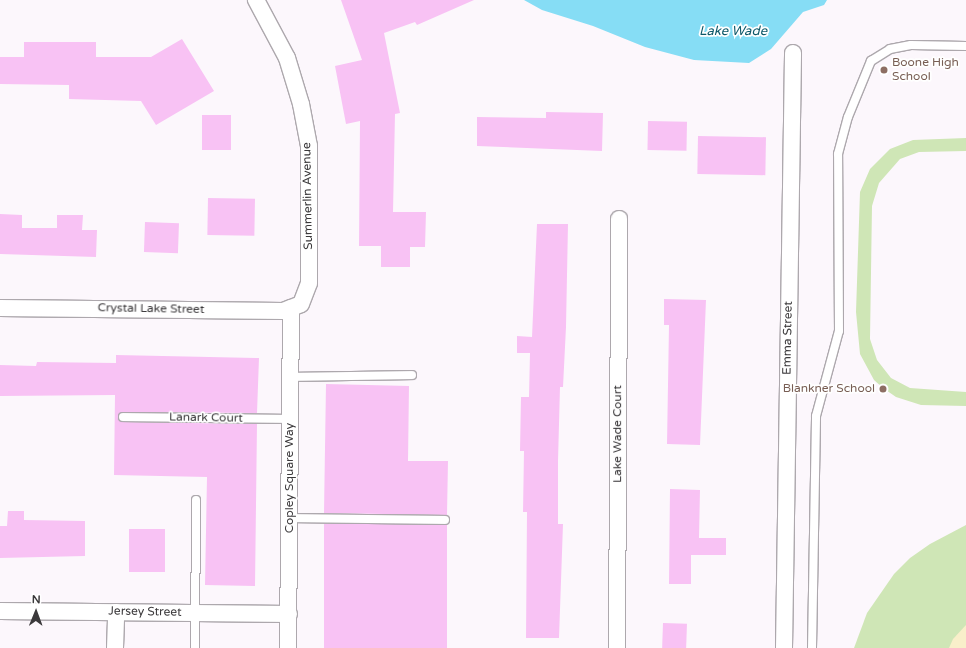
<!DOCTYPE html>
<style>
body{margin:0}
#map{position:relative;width:966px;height:648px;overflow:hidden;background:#fcf7fc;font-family:"Varela Round",sans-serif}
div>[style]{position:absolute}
.green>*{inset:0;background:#cfe6b6}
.sand>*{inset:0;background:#f9efca}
.water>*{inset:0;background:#86ddf5}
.building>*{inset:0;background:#f8c2f4;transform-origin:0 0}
.roads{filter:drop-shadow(1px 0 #ada8ad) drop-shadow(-1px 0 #ada8ad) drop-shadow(0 1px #ada8ad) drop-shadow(0 -1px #ada8ad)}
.lane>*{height:8px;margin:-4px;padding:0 4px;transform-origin:4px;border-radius:4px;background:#fff}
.street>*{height:16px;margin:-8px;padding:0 8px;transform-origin:8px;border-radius:8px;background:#fff}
.dots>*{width:11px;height:11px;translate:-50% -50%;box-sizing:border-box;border:2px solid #fff;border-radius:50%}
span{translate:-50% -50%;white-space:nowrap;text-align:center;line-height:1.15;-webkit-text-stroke:3.5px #fff;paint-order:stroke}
.education-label{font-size:12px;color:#785e54}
.left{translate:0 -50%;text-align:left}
.right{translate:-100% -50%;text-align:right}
.street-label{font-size:12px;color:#3b393b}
.water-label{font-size:13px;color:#0d5869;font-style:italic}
.north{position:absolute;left:16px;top:592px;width:40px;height:40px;-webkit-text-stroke:3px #fff;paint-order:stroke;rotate:1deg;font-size:11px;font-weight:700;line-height:16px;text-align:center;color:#3b393b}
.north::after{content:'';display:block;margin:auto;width:14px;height:18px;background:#3b393b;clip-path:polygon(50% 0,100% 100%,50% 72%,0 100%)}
</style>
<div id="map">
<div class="green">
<i style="clip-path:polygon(966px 138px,966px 151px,919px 152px,900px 159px,879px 183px,872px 206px,870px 339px,877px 360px,891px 378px,910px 388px,966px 392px,966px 406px,921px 405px,896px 397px,883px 388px,874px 380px,860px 354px,856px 312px,860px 192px,870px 169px,890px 149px,913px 140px)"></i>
<i style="clip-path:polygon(966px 525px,966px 648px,854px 648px,867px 613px,894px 574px,910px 558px,930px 544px)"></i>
</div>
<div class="sand">
<i style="clip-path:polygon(966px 625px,966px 648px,949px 648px,953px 639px)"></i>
</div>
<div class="water">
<i style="clip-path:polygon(524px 0,827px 0,824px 5px,803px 12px,771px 49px,749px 63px,694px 60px,645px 47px,593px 26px,542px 10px)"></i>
</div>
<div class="building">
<i style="clip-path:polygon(341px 0,474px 0,417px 25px,415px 22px,384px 33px,400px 113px,395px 114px,393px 212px,426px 212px,425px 247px,410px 247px,410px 267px,381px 267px,381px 246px,359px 246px,360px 121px,346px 124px,335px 66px,362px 60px)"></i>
<i style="clip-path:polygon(182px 39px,214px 91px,156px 125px,141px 101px,69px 99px,69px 85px,0 84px,0 57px,24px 57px,24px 42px,96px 42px,96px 57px,151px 57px)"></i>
<i style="clip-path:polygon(546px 112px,603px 113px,602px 151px,477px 146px,477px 117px,546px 118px)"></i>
<i style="left:202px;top:115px;width:29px;height:35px"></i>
<i style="left:648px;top:121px;width:39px;height:29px;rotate:1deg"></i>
<i style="left:698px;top:136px;width:68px;height:38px;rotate:1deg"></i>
<i style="left:208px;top:198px;width:47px;height:37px;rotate:1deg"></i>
<i style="clip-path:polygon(0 214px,22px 215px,22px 228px,57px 228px,57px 215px,83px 215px,82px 230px,97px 230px,96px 257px,0 254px)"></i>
<i style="left:145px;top:222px;width:34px;height:30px;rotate:2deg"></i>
<i style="clip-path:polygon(537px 224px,568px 224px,566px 327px,563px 387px,560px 387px,558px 461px,558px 524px,563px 524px,559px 638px,526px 638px,527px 512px,523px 512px,524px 451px,520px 451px,521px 397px,529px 397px,530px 353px,517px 353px,517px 336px,532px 337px)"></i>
<i style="clip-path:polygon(664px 299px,706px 300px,700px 445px,667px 444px,669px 325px,664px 325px)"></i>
<i style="clip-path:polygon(116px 355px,259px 358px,257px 413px,123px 412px,118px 417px,123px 422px,257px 424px,255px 586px,205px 585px,207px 477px,114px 475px,115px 395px,0 396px,0 365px,36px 366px,37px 362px,116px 363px)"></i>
<i style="clip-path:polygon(326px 384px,409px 386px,408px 461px,448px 461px,447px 515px,324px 513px)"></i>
<i style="clip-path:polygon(670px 489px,700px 490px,699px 538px,726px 538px,726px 555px,691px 555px,691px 584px,669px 584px)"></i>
<i style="clip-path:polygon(8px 511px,24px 511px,24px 520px,85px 521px,85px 556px,0 558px,0 526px,7px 526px)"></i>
<i style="left:324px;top:524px;width:123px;height:124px"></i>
<i style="left:129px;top:529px;width:36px;height:43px"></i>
<i style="left:663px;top:623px;width:24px;height:25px;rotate:2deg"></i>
</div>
<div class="roads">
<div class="lane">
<i style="left:290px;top:377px;width:122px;rotate:-0.9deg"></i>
<i style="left:123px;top:417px;width:167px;rotate:0.7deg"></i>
<i style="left:290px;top:518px;width:155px;rotate:0.7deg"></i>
<i style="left:195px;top:648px;width:148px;rotate:-89.6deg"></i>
<i style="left:812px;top:648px;width:232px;rotate:-89deg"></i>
<i style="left:816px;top:416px;width:88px;rotate:-74.9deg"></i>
<i style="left:839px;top:331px;width:177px;rotate:-90.3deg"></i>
<i style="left:838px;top:154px;width:38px;rotate:-75deg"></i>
<i style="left:848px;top:117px;width:61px;rotate:-67.7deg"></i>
<i style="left:871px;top:61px;width:22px;rotate:-32deg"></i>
<i style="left:890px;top:49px;width:21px;rotate:-11deg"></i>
<i style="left:911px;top:45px;width:55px;rotate:1deg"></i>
</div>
<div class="street">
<i style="left:0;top:308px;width:283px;rotate:0.6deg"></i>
<i style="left:283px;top:311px;width:19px;rotate:-21deg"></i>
<i style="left:301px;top:304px;width:22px;rotate:-69deg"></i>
<i style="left:309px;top:283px;width:137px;rotate:-90deg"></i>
<i style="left:309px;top:146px;width:43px;rotate:-100.8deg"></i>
<i style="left:301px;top:104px;width:48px;rotate:-106.9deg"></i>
<i style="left:287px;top:58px;width:66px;rotate:-118.1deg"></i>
<i style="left:0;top:611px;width:289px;rotate:0.6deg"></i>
<i style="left:115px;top:648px;width:36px;rotate:-88deg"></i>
<i style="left:288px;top:648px;width:340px;rotate:-89.5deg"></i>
<i style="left:617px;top:648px;width:429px;rotate:-89.7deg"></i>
<i style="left:784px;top:648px;width:595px;rotate:-89.13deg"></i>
</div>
</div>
<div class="dots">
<i style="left:884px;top:70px;background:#8d6e63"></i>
<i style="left:883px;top:389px;background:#8d6e63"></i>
</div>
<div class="education-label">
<span class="left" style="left:892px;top:70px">Boone High<br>School</span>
<span class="right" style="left:875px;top:389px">Blankner School</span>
</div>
<div class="street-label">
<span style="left:308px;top:196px;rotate:-91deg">Summerlin Avenue</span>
<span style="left:151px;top:309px;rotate:1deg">Crystal Lake Street</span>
<span style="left:788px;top:338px;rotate:-89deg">Emma Street</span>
<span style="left:206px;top:418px;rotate:1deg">Lanark Court</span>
<span style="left:618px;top:434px;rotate:-90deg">Lake Wade Court</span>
<span style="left:290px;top:478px;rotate:-90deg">Copley Square Way</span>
<span style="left:145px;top:612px;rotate:1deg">Jersey Street</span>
</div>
<div class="water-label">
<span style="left:733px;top:31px">Lake Wade</span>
</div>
<div class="north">N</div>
</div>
